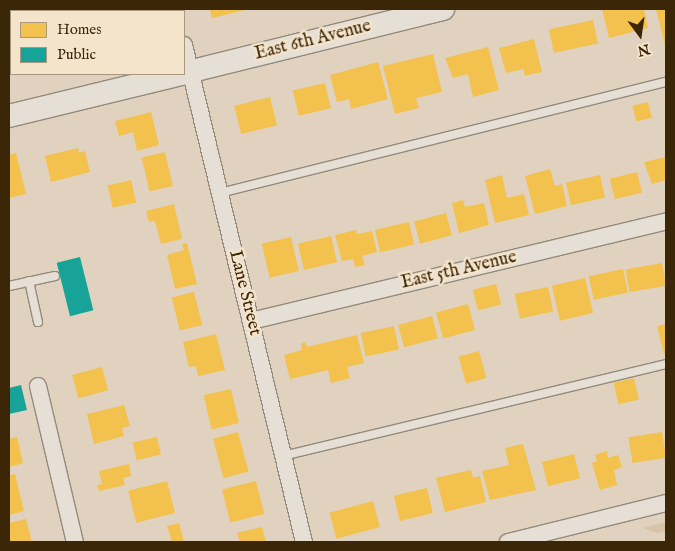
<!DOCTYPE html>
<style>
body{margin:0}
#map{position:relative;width:675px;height:551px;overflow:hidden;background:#e0d2be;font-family:"IM FELL English",serif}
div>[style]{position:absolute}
.green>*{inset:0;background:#d7c4a6}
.homes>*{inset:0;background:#f2c14e;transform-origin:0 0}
.public>*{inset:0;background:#17a398;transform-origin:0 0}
.roads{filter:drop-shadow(1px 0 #948a7b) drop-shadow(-1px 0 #948a7b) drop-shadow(0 1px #948a7b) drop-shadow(0 -1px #948a7b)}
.lane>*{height:8px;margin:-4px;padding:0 4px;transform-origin:4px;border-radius:4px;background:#e6dfd5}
.street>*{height:16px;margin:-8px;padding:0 8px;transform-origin:8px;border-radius:8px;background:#e6dfd5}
.secondary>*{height:22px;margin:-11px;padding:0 11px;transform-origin:11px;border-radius:11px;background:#e6dfd5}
span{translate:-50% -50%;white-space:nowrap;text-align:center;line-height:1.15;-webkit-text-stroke:5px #f4e4cc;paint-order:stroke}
.street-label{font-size:18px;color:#3c2608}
.frame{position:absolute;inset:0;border:10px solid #3c2608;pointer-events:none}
.legend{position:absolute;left:10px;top:10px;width:175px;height:65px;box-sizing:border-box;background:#f4e4cc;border:1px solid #aa987e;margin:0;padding:6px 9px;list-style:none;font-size:15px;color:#3c2608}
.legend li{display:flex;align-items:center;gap:10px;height:25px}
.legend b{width:25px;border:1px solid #aa987e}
.north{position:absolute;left:615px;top:10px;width:50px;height:50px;-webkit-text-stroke:4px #f4e4cc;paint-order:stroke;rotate:166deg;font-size:14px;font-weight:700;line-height:20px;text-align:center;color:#3c2608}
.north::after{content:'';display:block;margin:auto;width:18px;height:22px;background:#3c2608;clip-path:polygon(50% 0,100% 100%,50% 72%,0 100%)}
</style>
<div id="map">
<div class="green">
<i style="clip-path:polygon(666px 522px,666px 531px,657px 533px,643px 528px)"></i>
</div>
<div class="homes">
<i style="left:53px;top:9px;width:26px;height:2px"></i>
<i style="left:109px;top:9px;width:25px;height:2px"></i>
<i style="clip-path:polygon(210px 9px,249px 9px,212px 18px)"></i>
<i style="clip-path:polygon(602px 9px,644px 9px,648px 28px,609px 38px)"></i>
<i style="clip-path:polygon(656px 9px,666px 9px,666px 49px)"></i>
<i style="left:593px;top:20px;width:24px;height:45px;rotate:78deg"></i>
<i style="clip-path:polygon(534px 39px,542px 72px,525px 76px,523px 69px,506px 73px,499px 48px)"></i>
<i style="clip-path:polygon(11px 47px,11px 71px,9px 48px)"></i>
<i style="clip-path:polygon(488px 47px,499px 90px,473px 97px,468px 74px,453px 78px,445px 58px)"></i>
<i style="clip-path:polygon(433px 54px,442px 92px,416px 98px,419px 108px,395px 114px,383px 66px)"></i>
<i style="clip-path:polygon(378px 62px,388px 99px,351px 109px,349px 99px,337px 102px,330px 75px)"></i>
<i style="left:325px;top:83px;width:26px;height:33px;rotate:77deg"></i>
<i style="left:270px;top:97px;width:29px;height:37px;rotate:76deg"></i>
<i style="left:648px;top:102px;width:16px;height:16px;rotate:76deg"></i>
<i style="clip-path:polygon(151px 112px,159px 145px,137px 151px,133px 132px,119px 136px,115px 121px)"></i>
<i style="clip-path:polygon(78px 148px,79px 153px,85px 151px,90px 172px,51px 182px,45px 156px)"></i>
<i style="left:165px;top:152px;width:35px;height:24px;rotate:77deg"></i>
<i style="clip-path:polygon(16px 153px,26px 194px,9px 198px,9px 155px)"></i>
<i style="clip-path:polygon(666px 157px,666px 180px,652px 184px,644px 162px)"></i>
<i style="clip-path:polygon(550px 169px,555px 186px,562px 184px,567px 206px,535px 214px,525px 176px)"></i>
<i style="left:637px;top:172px;width:21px;height:28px;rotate:76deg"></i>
<i style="clip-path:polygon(502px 175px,507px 198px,524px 194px,529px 215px,495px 223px,485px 180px)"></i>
<i style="left:600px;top:175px;width:23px;height:35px;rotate:77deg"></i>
<i style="left:131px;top:180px;width:23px;height:24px;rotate:77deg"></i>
<i style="clip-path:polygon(463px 200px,465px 207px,484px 203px,489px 225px,459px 233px,452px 203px)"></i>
<i style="clip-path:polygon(174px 204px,182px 239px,161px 244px,155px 221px,149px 222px,146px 211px)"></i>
<i style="left:446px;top:213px;width:23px;height:33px;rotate:75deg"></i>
<i style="left:409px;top:222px;width:23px;height:35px;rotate:77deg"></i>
<i style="clip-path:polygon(356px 230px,357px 234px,372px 231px,377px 252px,362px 256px,365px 265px,355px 267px,353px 259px,342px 261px,335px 235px)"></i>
<i style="left:331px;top:236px;width:27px;height:34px;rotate:77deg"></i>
<i style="left:291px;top:237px;width:35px;height:30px;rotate:77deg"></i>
<i style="clip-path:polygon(187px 243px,197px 284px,175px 289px,167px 255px,184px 250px,182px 244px)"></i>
<i style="left:662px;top:263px;width:23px;height:37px;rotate:80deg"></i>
<i style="left:623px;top:269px;width:24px;height:35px;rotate:78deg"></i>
<i style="left:585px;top:278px;width:36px;height:34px;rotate:77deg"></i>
<i style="left:496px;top:284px;width:21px;height:24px;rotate:76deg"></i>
<i style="left:548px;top:287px;width:25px;height:34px;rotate:78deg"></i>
<i style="left:194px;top:292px;width:34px;height:23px;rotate:76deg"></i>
<i style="left:468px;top:304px;width:27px;height:33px;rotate:75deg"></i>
<i style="left:432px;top:316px;width:23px;height:35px;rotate:75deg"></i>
<i style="clip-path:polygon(666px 324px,666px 353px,664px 354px,657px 326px)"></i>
<i style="left:394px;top:326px;width:24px;height:34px;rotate:78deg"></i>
<i style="clip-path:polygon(216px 334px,225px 370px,198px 376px,196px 366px,189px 367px,183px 342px)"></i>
<i style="clip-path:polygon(357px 335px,364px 363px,347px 367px,350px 378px,331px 383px,328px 370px,290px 379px,284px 355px,302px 350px,301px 344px,305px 342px,307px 347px)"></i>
<i style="left:479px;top:351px;width:28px;height:21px;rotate:75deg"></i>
<i style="left:102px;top:367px;width:24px;height:31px;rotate:75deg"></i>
<i style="left:634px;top:378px;width:22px;height:21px;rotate:77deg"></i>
<i style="left:231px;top:389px;width:35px;height:28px;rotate:77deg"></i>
<i style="clip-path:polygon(124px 405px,130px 426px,122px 428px,124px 436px,94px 444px,87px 414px)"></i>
<i style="left:238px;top:432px;width:41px;height:26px;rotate:75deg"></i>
<i style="left:662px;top:432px;width:26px;height:34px;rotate:81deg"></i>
<i style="clip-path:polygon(17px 437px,23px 463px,9px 467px,9px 439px)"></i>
<i style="left:157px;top:437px;width:18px;height:25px;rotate:77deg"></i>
<i style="clip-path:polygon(523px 444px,536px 490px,490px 500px,482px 471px,509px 465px,505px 448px)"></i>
<i style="clip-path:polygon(607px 451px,608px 458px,618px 455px,622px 467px,614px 470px,617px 485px,600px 490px,592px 463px,597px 461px,595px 455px)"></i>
<i style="left:574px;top:454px;width:25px;height:33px;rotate:76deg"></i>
<i style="clip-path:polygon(129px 464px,131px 476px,123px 478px,125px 485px,99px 491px,97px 485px,102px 484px,99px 471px)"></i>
<i style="clip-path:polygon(471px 470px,473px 478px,480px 476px,486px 502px,445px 512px,436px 478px)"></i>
<i style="clip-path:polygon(15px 474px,24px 511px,9px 515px,9px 476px)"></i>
<i style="left:167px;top:481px;width:33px;height:40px;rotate:76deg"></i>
<i style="left:256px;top:481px;width:34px;height:35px;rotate:76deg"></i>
<i style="left:427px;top:488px;width:26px;height:34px;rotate:77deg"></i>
<i style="left:373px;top:501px;width:27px;height:45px;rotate:75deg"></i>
<i style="clip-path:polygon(26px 519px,32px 542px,9px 542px,9px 523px)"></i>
<i style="clip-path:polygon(179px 523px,184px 542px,172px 542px,167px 526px)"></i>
<i style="clip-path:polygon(262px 527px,266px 542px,240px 542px,237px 533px)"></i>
</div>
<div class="public">
<i style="left:80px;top:257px;width:55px;height:24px;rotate:76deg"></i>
<i style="clip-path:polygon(21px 385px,27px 410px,9px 414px,9px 388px)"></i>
</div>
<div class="roads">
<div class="lane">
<i style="left:220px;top:193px;width:460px;rotate:-14deg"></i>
<i style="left:29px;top:281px;width:42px;rotate:77.6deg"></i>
<i style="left:9px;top:286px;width:47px;rotate:-12.3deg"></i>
<i style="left:283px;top:456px;width:394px;rotate:-13.5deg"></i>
</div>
<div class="street">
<i style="left:174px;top:9px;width:2px;rotate:63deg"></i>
<i style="left:184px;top:45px;width:511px;rotate:76.43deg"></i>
<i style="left:251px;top:321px;width:427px;rotate:-13.5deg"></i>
<i style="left:38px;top:386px;width:160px;rotate:76.7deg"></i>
<i style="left:508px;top:542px;width:163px;rotate:-13.9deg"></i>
</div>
<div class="secondary">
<i style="left:184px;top:73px;width:267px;rotate:-13.9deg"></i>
<i style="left:9px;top:116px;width:177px;rotate:-13.7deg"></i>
</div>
</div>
<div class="street-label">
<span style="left:313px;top:41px;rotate:-14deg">East 6th Avenue</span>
<span style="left:459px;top:271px;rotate:-13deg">East 5th Avenue</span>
<span style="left:244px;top:293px;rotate:76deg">Lane Street</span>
</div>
<div class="frame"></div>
<ul class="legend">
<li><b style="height:14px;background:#f2c14e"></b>Homes</li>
<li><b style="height:14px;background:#17a398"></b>Public</li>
</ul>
<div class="north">N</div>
</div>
